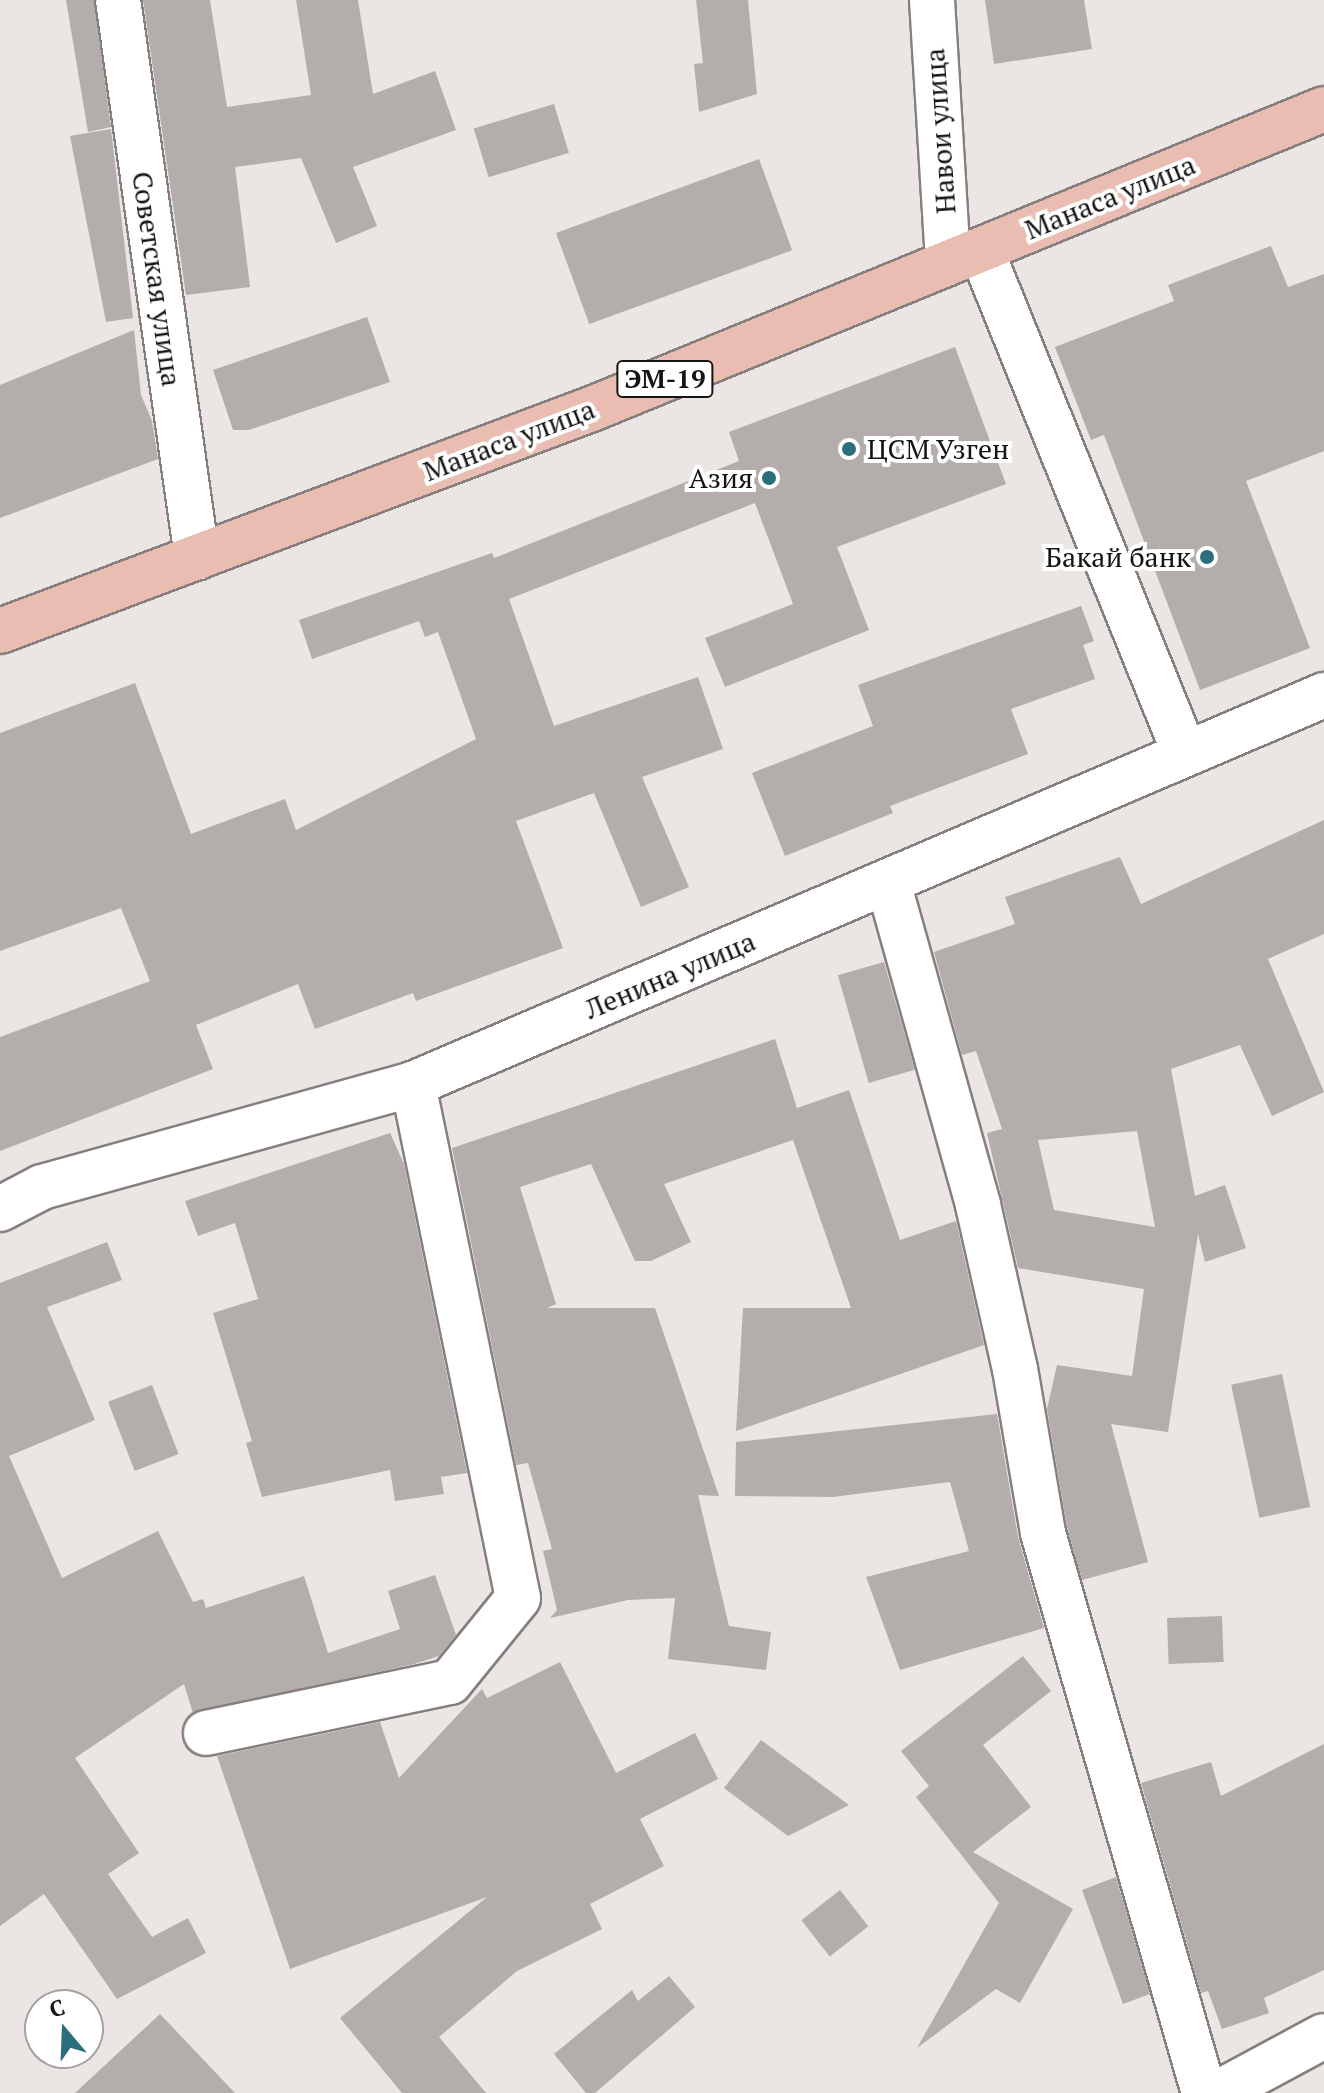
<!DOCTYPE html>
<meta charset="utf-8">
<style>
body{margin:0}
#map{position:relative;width:1324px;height:2093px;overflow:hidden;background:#ebe5e3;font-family:"PT Serif",serif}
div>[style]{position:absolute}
.building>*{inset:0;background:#b3adab;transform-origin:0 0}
.roads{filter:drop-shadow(2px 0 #857f7d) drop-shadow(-2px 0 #857f7d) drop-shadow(0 2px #857f7d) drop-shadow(0 -2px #857f7d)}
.minor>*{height:44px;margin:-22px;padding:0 22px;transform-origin:22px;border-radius:22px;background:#fff}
.major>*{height:44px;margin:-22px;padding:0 22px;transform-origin:22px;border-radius:22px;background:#e9bdb1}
.dots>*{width:22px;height:22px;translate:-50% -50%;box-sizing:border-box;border:4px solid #fff;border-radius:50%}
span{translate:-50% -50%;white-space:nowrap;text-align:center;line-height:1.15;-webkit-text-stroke:8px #fff;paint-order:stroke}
.shield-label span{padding:2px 6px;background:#fff;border:2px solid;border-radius:6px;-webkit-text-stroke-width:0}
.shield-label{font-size:26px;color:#161313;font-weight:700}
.street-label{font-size:28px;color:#161313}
.poi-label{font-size:28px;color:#161313}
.left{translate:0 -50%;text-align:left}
.right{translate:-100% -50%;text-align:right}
.north{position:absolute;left:24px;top:1989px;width:80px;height:80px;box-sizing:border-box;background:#fff;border:2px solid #a2a1a1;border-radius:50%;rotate:341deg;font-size:22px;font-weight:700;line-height:32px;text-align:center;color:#161313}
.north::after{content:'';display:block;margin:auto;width:28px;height:36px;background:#2b6f7f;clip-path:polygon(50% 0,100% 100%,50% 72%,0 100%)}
</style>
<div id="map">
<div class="building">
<i style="clip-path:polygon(66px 0,94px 0,111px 127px,88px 132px)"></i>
<i style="clip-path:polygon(143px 0,210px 0,227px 107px,311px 95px,296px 0,358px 0,373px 94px,435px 71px,456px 130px,353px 167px,377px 226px,336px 243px,301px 158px,235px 167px,250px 287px,186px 295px)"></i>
<i style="clip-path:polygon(696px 0,748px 0,757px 94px,699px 112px,694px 64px,703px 63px)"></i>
<i style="clip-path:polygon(985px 0,1084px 0,1092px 49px,994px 64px)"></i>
<i style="left:554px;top:104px;width:51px;height:84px;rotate:73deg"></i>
<i style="clip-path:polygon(111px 129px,133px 318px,106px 322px,70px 136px)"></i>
<i style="left:759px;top:159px;width:97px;height:216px;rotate:70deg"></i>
<i style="clip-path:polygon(1271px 246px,1288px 287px,1324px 274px,1324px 451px,1246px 481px,1310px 648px,1200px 690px,1104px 435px,1091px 440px,1055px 347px,1174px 301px,1168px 285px)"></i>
<i style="clip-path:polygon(367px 317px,390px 382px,249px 430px,233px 430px,213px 370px)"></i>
<i style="clip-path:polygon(134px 330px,141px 395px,152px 421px,158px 459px,0 518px,0 385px)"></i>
<i style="clip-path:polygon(955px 347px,1006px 484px,837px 547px,869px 630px,725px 687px,705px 638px,793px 604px,755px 503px,509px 599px,554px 726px,698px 677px,723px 749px,642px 777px,689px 887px,641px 907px,594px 793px,516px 821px,563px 948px,416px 1001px,413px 993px,315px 1029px,298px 984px,196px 1025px,213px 1069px,0 1151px,0 1037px,150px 981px,121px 908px,0 951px,0 733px,135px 683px,191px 834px,285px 799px,296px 830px,476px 739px,438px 632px,425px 637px,419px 621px,312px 659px,299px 620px,492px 553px,494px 558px,739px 461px,729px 432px)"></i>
<i style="clip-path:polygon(1081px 606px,1094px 641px,1083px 645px,1095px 679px,1011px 709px,1028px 754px,890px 806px,893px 813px,785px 856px,752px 773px,873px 726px,858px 685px)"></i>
<i style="clip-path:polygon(evenodd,1324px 820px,1324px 934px,1268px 959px,1324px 1092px,1272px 1116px,1240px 1045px,1171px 1069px,1195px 1196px,1225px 1185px,1246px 1248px,1205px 1262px,1198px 1234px,1168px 1432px,1111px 1424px,1148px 1562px,1082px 1580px,1067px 1527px,1047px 1409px,1057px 1365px,1132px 1376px,1144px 1289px,1018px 1268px,987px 1133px,1002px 1129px,976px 1051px,962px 1055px,934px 952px,1015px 924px,1005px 897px,1120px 857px,1141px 904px,1324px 820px,1137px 1131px,1155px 1227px,1054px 1210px,1038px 1140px,1137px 1131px)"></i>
<i style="left:884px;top:962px;width:112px;height:48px;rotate:74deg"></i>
<i style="clip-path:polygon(775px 1039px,797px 1108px,849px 1090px,900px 1240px,956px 1221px,984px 1345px,736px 1431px,743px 1308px,851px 1308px,793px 1140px,664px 1184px,691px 1242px,651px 1261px,635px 1261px,591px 1164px,520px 1187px,556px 1304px,547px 1308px,655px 1308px,719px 1496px,698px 1495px,729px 1626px,771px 1632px,766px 1670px,668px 1659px,675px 1598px,628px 1600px,550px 1618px,557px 1610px,543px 1551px,552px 1549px,528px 1463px,516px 1465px,452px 1148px)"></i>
<i style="clip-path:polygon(390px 1133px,404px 1164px,467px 1473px,441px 1477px,444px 1494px,395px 1501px,390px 1470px,262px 1497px,246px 1443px,252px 1441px,213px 1313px,258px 1299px,235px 1223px,198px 1236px,185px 1201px)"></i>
<i style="clip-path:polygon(107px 1242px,122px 1280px,47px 1307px,95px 1420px,9px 1456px,62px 1578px,158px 1531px,193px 1602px,203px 1599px,206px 1608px,304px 1576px,328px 1653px,400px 1629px,388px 1591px,435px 1575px,456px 1635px,439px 1656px,414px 1664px,193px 1713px,184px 1684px,75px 1758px,139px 1853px,108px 1874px,152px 1937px,188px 1918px,206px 1953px,117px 1999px,44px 1894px,0 1926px,0 1283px)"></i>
<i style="left:1282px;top:1374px;width:136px;height:52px;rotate:78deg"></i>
<i style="left:152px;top:1385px;width:74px;height:47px;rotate:69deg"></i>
<i style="clip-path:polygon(997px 1414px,1018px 1537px,1044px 1628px,900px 1670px,866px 1577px,969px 1551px,950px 1482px,833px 1497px,735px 1496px,736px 1442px)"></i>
<i style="left:1222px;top:1616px;width:46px;height:55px;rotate:88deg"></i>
<i style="clip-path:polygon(1023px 1656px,1051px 1691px,983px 1745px,1031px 1807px,973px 1852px,1073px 1909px,1020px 2003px,996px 1989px,917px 2048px,999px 1903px,916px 1797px,929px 1786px,901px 1751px)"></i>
<i style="clip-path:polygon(560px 1662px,616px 1773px,695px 1733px,718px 1779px,640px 1819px,664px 1866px,590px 1904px,602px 1929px,517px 1971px,439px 2037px,486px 2093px,402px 2093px,340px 2018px,487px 1897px,290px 1969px,217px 1756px,380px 1722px,399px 1778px,482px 1689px,487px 1698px)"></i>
<i style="clip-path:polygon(761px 1740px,849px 1805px,788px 1836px,724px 1788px)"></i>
<i style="clip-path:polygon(1324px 1744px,1324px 1970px,1264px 1998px,1269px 2013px,1222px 2029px,1208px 1991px,1201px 1993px,1141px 1783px,1211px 1762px,1221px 1796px)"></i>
<i style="clip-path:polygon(1116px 1877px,1150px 1994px,1123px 2004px,1082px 1890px)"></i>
<i style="left:840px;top:1890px;width:46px;height:49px;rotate:52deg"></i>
<i style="clip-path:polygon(669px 1976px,695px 2007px,595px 2093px,586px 2093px,554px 2054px,632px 1990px,638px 2001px)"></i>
<i style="clip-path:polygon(160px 2014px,235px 2093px,75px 2093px)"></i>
</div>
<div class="roads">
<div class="minor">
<i style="left:118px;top:0;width:563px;rotate:81.93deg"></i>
<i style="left:932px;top:0;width:263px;rotate:86.5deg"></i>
<i style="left:981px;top:250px;width:544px;rotate:67.96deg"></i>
<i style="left:888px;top:882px;width:335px;rotate:74.4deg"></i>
<i style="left:978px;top:1205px;width:168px;rotate:77.3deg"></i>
<i style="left:1015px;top:1369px;width:166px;rotate:80.3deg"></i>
<i style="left:1043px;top:1533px;width:583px;rotate:73.96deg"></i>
<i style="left:0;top:1209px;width:47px;rotate:-27.6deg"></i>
<i style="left:42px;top:1187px;width:385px;rotate:-15.5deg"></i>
<i style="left:413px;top:1084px;width:991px;rotate:-23.12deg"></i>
<i style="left:206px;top:1733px;width:249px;rotate:-11.8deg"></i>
<i style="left:450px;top:1682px;width:108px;rotate:-51deg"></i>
<i style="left:518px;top:1598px;width:525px;rotate:-101.55deg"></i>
<i style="left:1218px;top:2093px;width:120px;rotate:-28.3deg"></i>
</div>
<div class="major">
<i style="left:0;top:631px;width:634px;rotate:-20.58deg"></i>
<i style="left:594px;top:408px;width:789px;rotate:-22.27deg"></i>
</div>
</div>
<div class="dots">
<i style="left:849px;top:449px;background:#2b6f7f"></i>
<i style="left:769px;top:478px;background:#2b6f7f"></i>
<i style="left:1207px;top:557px;background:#2b6f7f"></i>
</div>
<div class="shield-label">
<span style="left:665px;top:379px">ЭМ-19</span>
</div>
<div class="street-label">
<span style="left:940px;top:131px;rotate:-94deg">Навои улица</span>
<span style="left:1110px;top:197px;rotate:-22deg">Манаса улица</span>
<span style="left:157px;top:279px;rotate:82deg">Советская улица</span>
<span style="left:509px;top:440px;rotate:-21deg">Манаса улица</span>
<span style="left:670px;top:975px;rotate:-23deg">Ленина улица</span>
</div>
<div class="poi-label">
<span class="left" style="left:867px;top:449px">ЦСМ Узген</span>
<span class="right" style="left:753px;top:478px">Азия</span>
<span class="right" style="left:1191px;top:557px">Бакай банк</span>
</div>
<div class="north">С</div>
</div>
